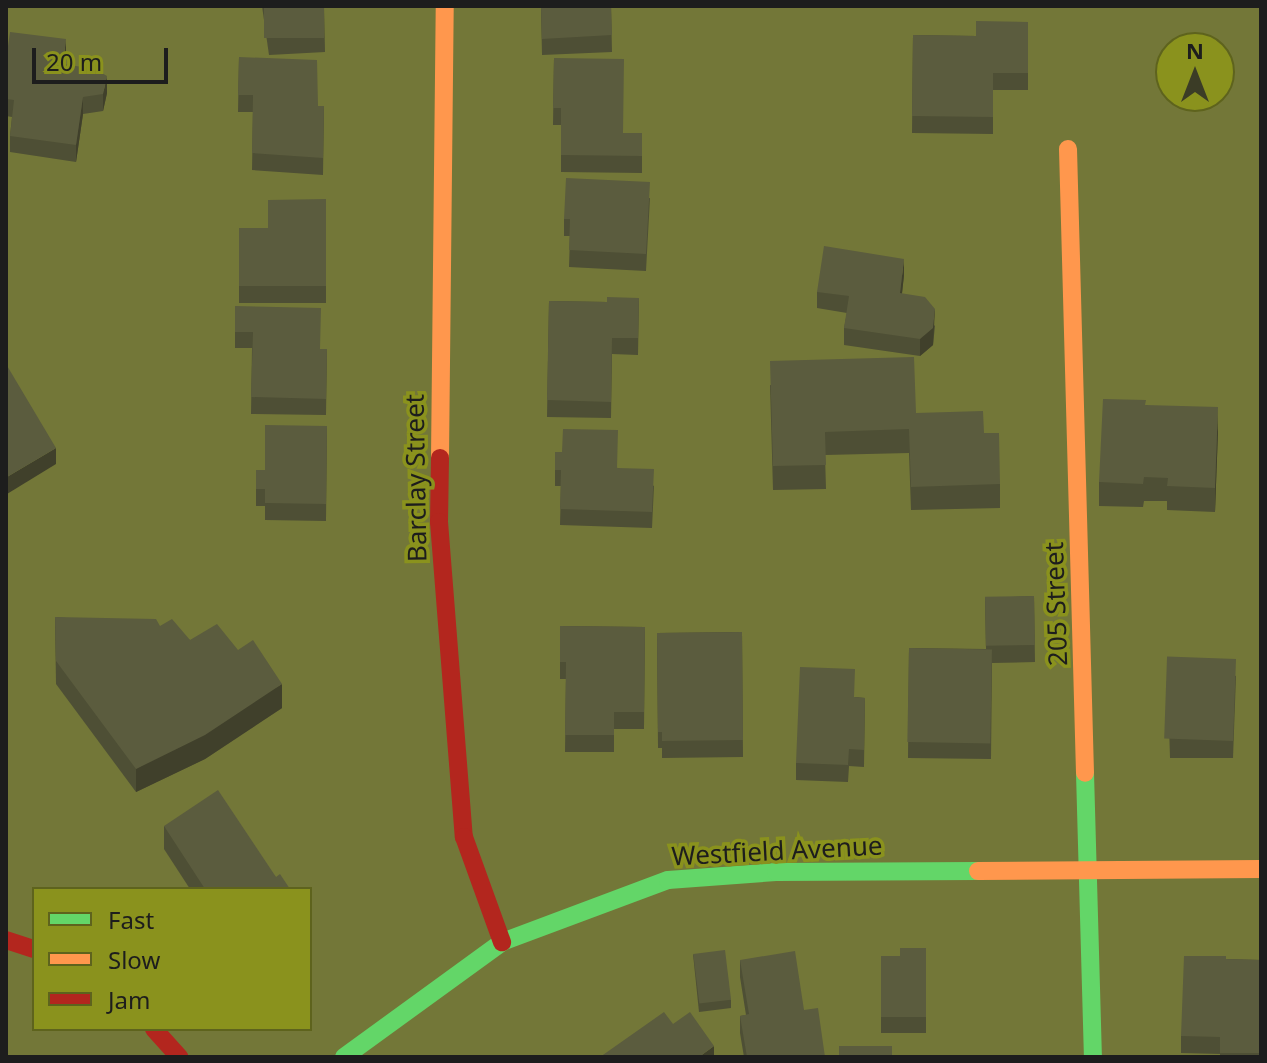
<!DOCTYPE html>
<style>
body{margin:0}
#map{position:relative;width:1267px;height:1063px;overflow:hidden;background:#737738;font-family:"Noto Sans",sans-serif}
div>[style]{position:absolute}
.fast>*{height:18px;margin:-9px;padding:0 9px;transform-origin:9px;border-radius:9px;background:#63d668}
.slow>*{height:18px;margin:-9px;padding:0 9px;transform-origin:9px;border-radius:9px;background:#ff974d}
.jam>*{height:18px;margin:-9px;padding:0 9px;transform-origin:9px;border-radius:9px;background:#b3261e}
.wall>*{inset:0;background:#4e4f35}
.shaded-wall>*{inset:0;background:#40402b}
.building>*{inset:0;background:#5b5c3e;transform-origin:0 0}
span{translate:-50% -50%;white-space:nowrap;text-align:center;line-height:1.15;-webkit-text-stroke:7px #8a921d;paint-order:stroke}
.street-label{font-size:26px;color:#1d1d1d}
.frame{position:absolute;inset:0;border:8px solid #1d1d1d;pointer-events:none}
.legend{position:absolute;left:32px;top:887px;width:280px;height:144px;box-sizing:border-box;background:#8a921d;border:2px solid #5e631d;margin:0;padding:10px 14px;list-style:none;font-size:24px;color:#1d1d1d}
.legend li{display:flex;align-items:center;gap:16px;height:40px}
.legend b{width:40px;border:2px solid #5e631d}
.north{position:absolute;left:1155px;top:32px;width:80px;height:80px;box-sizing:border-box;background:#8a921d;border:2px solid #5e631d;border-radius:50%;rotate:0deg;font-size:22px;font-weight:700;line-height:32px;text-align:center;color:#1d1d1d}
.north::after{content:'';display:block;margin:auto;width:28px;height:36px;background:#3b3c26;clip-path:polygon(50% 0,100% 100%,50% 72%,0 100%)}
.scale{position:absolute;left:32px;top:48px;width:136px;height:36px;box-sizing:border-box;border:4px solid #1d1d1d;border-top:0;padding-left:10px;font-size:24px;line-height:28px;white-space:nowrap;color:#1d1d1d;-webkit-text-stroke:6px #8a921d;paint-order:stroke}
</style>
<div id="map">
<div class="fast">
<i style="left:1085px;top:773px;width:284px;rotate:88.4deg"></i>
<i style="left:344px;top:1057px;width:195px;rotate:-36deg"></i>
<i style="left:502px;top:942px;width:177px;rotate:-20.5deg"></i>
<i style="left:668px;top:880px;width:108px;rotate:-4.2deg"></i>
<i style="left:776px;top:872px;width:202px;rotate:-0.3deg"></i>
</div>
<div class="slow">
<i style="left:1068px;top:149px;width:624px;rotate:88.44deg"></i>
<i style="left:440px;top:458px;width:452px;rotate:-89.4deg"></i>
<i style="left:978px;top:871px;width:283px;rotate:-0.4deg"></i>
</div>
<div class="jam">
<i style="left:440px;top:458px;width:64px;rotate:90.9deg"></i>
<i style="left:439px;top:522px;width:316px;rotate:85.5deg"></i>
<i style="left:464px;top:837px;width:112px;rotate:70.1deg"></i>
<i style="left:6px;top:940px;width:29px;rotate:18deg"></i>
<i style="left:154px;top:1029px;width:38px;rotate:48deg"></i>
</div>
<div class="wall">
<i style="clip-path:polygon(262px 6px,324px 6px,325px 52px,269px 55px)"></i>
<i style="clip-path:polygon(557px 6px,611px 6px,612px 52px,542px 55px,541px 8px,557px 8px)"></i>
<i style="clip-path:polygon(1028px 22px,1028px 90px,993px 90px,993px 134px,912px 133px,913px 35px,976px 36px)"></i>
<i style="clip-path:polygon(66px 56px,65px 64px,107px 93px,103px 111px,83px 114px,76px 162px,10px 152px,10px 136px,12px 117px,6px 116px,6px 60px)"></i>
<i style="clip-path:polygon(239px 57px,318px 106px,324px 106px,323px 175px,252px 170px,253px 112px,238px 112px)"></i>
<i style="clip-path:polygon(554px 58px,623px 133px,642px 133px,642px 173px,561px 172px,561px 125px,553px 125px)"></i>
<i style="clip-path:polygon(650px 198px,646px 271px,569px 267px,570px 236px,564px 236px,564px 219px)"></i>
<i style="clip-path:polygon(326px 199px,326px 303px,239px 303px,239px 228px,268px 228px)"></i>
<i style="clip-path:polygon(904px 275px,902px 294px,935px 326px,933px 345px,920px 356px,844px 345px,844px 328px,847px 313px,817px 308px,817px 292px)"></i>
<i style="clip-path:polygon(639px 298px,638px 355px,612px 354px,611px 418px,547px 417px,549px 301px,607px 302px)"></i>
<i style="clip-path:polygon(235px 306px,320px 349px,327px 349px,326px 415px,251px 414px,252px 348px,235px 348px)"></i>
<i style="clip-path:polygon(770px 385px,916px 413px,984px 433px,1000px 484px,1000px 508px,911px 510px,909px 453px,825px 455px,826px 489px,773px 490px)"></i>
<i style="clip-path:polygon(1146px 405px,1218px 431px,1215px 512px,1167px 510px,1167px 501px,1144px 501px,1143px 507px,1099px 506px,1099px 482px)"></i>
<i style="clip-path:polygon(327px 426px,326px 521px,265px 520px,265px 506px,256px 506px,256px 489px,265px 470px)"></i>
<i style="clip-path:polygon(555px 452px,618px 468px,654px 486px,652px 528px,560px 525px,561px 486px,555px 486px)"></i>
<i style="clip-path:polygon(1034px 596px,1035px 662px,992px 663px,991px 759px,908px 758px,909px 648px,986px 649px,985px 598px)"></i>
<i style="clip-path:polygon(55px 617px,160px 626px,190px 640px,282px 708px,205px 759px,136px 792px,56px 684px)"></i>
<i style="clip-path:polygon(560px 626px,645px 627px,644px 729px,614px 729px,614px 752px,565px 752px,566px 679px,560px 679px)"></i>
<i style="clip-path:polygon(742px 632px,743px 757px,662px 758px,662px 748px,658px 748px,657px 633px)"></i>
<i style="clip-path:polygon(1167px 660px,1236px 676px,1233px 758px,1170px 758px)"></i>
<i style="clip-path:polygon(855px 697px,865px 698px,864px 767px,849px 766px,848px 782px,796px 780px,796px 763px)"></i>
<i style="clip-path:polygon(164px 826px,276px 877px,290px 889px,190px 889px,164px 849px)"></i>
<i style="clip-path:polygon(926px 948px,926px 1033px,881px 1033px,881px 956px,900px 956px)"></i>
<i style="clip-path:polygon(693px 954px,731px 1000px,731px 1008px,699px 1012px)"></i>
<i style="clip-path:polygon(1226px 959px,1261px 960px,1261px 1057px,1220px 1057px,1220px 1054px,1181px 1053px,1181px 1036px)"></i>
<i style="clip-path:polygon(740px 960px,804px 1010px,825px 1057px,744px 1057px,740px 1033px,740px 1016px,746px 1015px,740px 977px)"></i>
</div>
<div class="shaded-wall">
<i style="clip-path:polygon(66px 39px,66px 56px,63px 81px,63px 64px)"></i>
<i style="clip-path:polygon(107px 76px,107px 93px,103px 111px,103px 94px)"></i>
<i style="clip-path:polygon(83px 97px,83px 114px,76px 162px,76px 145px)"></i>
<i style="clip-path:polygon(904px 259px,904px 275px,900px 310px,900px 293px)"></i>
<i style="clip-path:polygon(935px 309px,933px 345px,920px 356px,920px 339px)"></i>
<i style="clip-path:polygon(1218px 407px,1218px 431px,1215px 512px,1215px 488px)"></i>
<i style="clip-path:polygon(56px 448px,56px 464px,7px 494px,7px 477px)"></i>
<i style="clip-path:polygon(282px 684px,282px 708px,205px 759px,136px 792px,136px 769px)"></i>
<i style="clip-path:polygon(714px 1046px,714px 1057px,699px 1057px)"></i>
</div>
<div class="building">
<i style="left:264px;top:6px;width:60px;height:32px"></i>
<i style="clip-path:polygon(558px 6px,611px 6px,612px 35px,542px 39px,541px 8px,558px 8px)"></i>
<i style="clip-path:polygon(976px 21px,1028px 22px,1028px 73px,993px 73px,993px 117px,912px 116px,913px 35px,976px 36px)"></i>
<i style="clip-path:polygon(10px 32px,66px 39px,63px 64px,95px 69px,107px 76px,103px 94px,83px 97px,76px 145px,10px 136px,14px 100px,6px 99px,6px 60px)"></i>
<i style="clip-path:polygon(239px 57px,317px 60px,318px 106px,324px 106px,323px 158px,252px 153px,253px 95px,238px 95px)"></i>
<i style="clip-path:polygon(554px 58px,624px 59px,623px 133px,642px 133px,642px 156px,561px 155px,561px 108px,553px 108px)"></i>
<i style="clip-path:polygon(566px 178px,650px 182px,646px 254px,569px 250px,570px 219px,564px 219px)"></i>
<i style="clip-path:polygon(326px 199px,326px 286px,239px 286px,239px 228px,268px 228px,268px 200px)"></i>
<i style="clip-path:polygon(824px 246px,904px 259px,900px 293px,925px 297px,935px 309px,933px 328px,920px 339px,844px 328px,849px 296px,817px 292px)"></i>
<i style="clip-path:polygon(607px 297px,639px 298px,638px 338px,612px 338px,611px 402px,547px 400px,549px 301px,607px 302px)"></i>
<i style="clip-path:polygon(235px 306px,321px 308px,320px 349px,327px 349px,326px 399px,251px 397px,253px 332px,235px 332px)"></i>
<i style="clip-path:polygon(914px 357px,916px 413px,983px 411px,984px 433px,999px 433px,1000px 484px,911px 487px,909px 429px,825px 432px,826px 465px,773px 466px,770px 361px)"></i>
<i style="clip-path:polygon(6px 364px,56px 448px,7px 477px,6px 475px)"></i>
<i style="clip-path:polygon(1103px 399px,1146px 400px,1145px 405px,1218px 407px,1215px 488px,1167px 486px,1168px 478px,1144px 477px,1143px 484px,1099px 482px)"></i>
<i style="clip-path:polygon(265px 425px,327px 426px,326px 504px,265px 503px,265px 489px,256px 489px,256px 470px,265px 470px)"></i>
<i style="clip-path:polygon(563px 429px,618px 430px,617px 468px,654px 469px,652px 512px,560px 509px,561px 470px,555px 470px,555px 452px,562px 452px)"></i>
<i style="left:1034px;top:596px;width:49px;height:49px;rotate:89deg"></i>
<i style="clip-path:polygon(55px 617px,156px 619px,160px 626px,172px 619px,190px 640px,217px 624px,238px 650px,253px 640px,282px 684px,205px 735px,136px 769px,56px 661px)"></i>
<i style="clip-path:polygon(560px 626px,645px 627px,644px 712px,614px 712px,614px 735px,565px 735px,566px 662px,560px 662px)"></i>
<i style="clip-path:polygon(742px 632px,743px 740px,662px 741px,662px 732px,658px 732px,657px 633px)"></i>
<i style="left:909px;top:648px;width:83px;height:94px;rotate:1deg"></i>
<i style="left:1236px;top:659px;width:82px;height:69px;rotate:92deg"></i>
<i style="clip-path:polygon(800px 667px,855px 669px,854px 697px,865px 698px,864px 750px,849px 749px,848px 765px,796px 763px)"></i>
<i style="clip-path:polygon(218px 790px,276px 877px,280px 874px,290px 889px,205px 889px,164px 826px)"></i>
<i style="clip-path:polygon(900px 948px,926px 948px,926px 1017px,881px 1017px,881px 956px,900px 956px)"></i>
<i style="left:725px;top:950px;width:50px;height:32px;rotate:83deg"></i>
<i style="clip-path:polygon(795px 951px,804px 1010px,818px 1008px,825px 1057px,747px 1057px,740px 1016px,749px 1014px,740px 960px)"></i>
<i style="clip-path:polygon(1184px 956px,1226px 956px,1226px 959px,1261px 960px,1261px 1053px,1220px 1053px,1220px 1037px,1181px 1036px)"></i>
<i style="clip-path:polygon(664px 1012px,673px 1024px,690px 1012px,714px 1046px,699px 1057px,600px 1057px)"></i>
<i style="left:839px;top:1046px;width:53px;height:11px"></i>
</div>
<div class="street-label">
<span style="left:416px;top:478px;rotate:-91deg">Barclay Street</span>
<span style="left:1056px;top:604px;rotate:-92deg">205 Street</span>
<span style="left:777px;top:851px;rotate:-3deg">Westfield Avenue</span>
</div>
<div class="frame"></div>
<ul class="legend">
<li><b style="height:10px;background:#63d668"></b>Fast</li>
<li><b style="height:10px;background:#ff974d"></b>Slow</li>
<li><b style="height:10px;background:#b3261e"></b>Jam</li>
</ul>
<div class="north">N</div>
<div class="scale">20 m</div>
</div>
